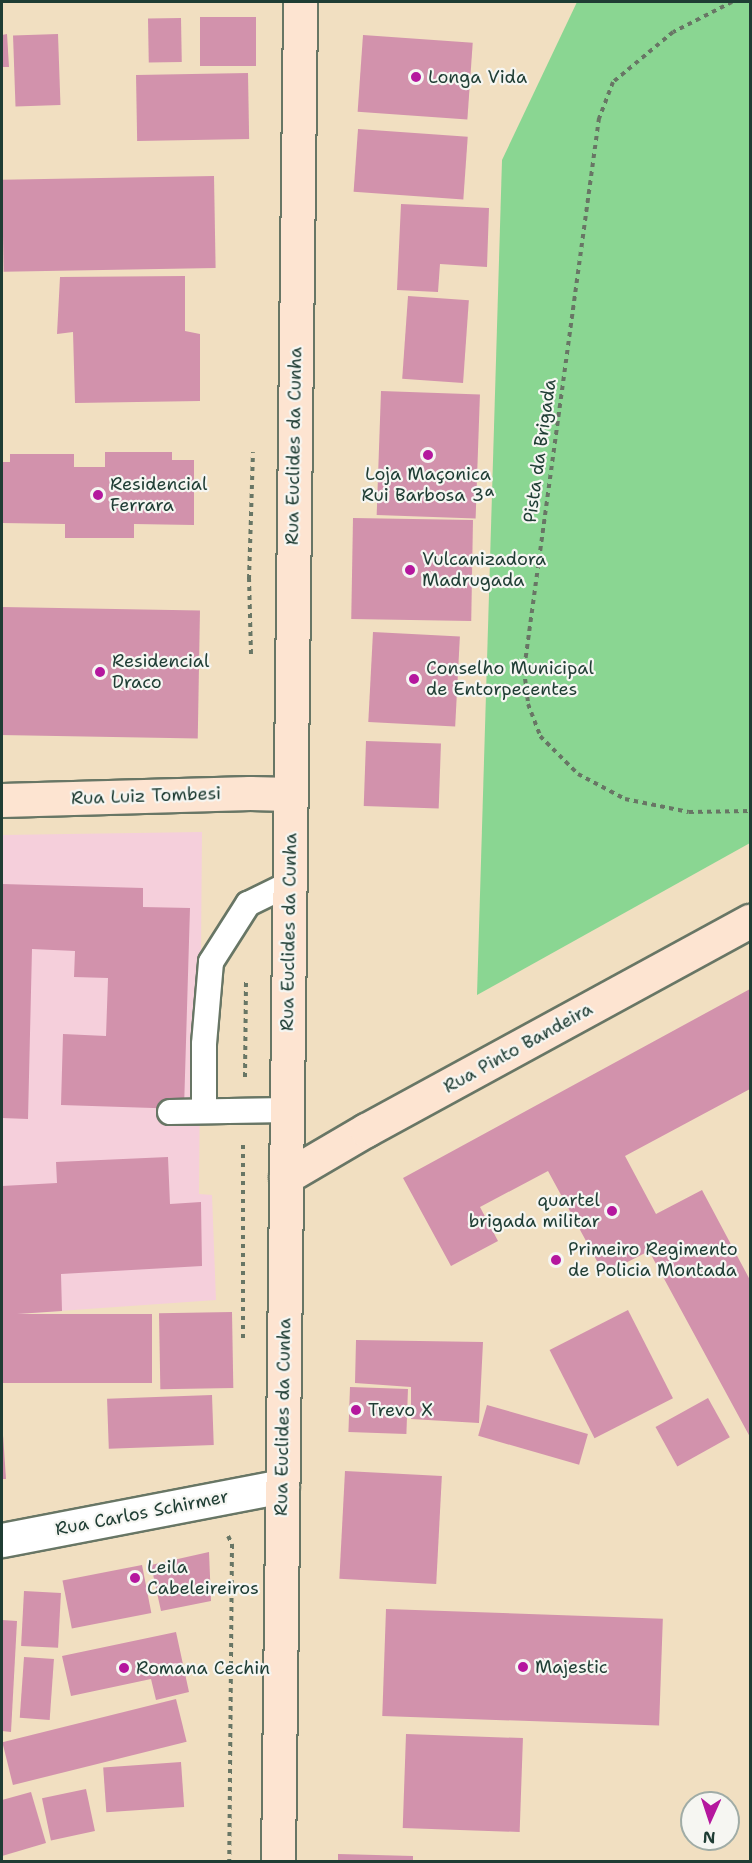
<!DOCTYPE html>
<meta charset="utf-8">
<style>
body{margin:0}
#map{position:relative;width:752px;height:1863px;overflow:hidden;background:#f1dfc1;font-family:"Shantell Sans",sans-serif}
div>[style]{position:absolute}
.built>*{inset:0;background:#f5cfdb}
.green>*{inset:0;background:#8ad692}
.building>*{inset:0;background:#d292ac;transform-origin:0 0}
.path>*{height:4px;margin-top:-2px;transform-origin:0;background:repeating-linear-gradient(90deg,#687665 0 4.5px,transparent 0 9px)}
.roads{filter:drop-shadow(2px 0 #687665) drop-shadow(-2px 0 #687665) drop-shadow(0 2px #687665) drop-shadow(0 -2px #687665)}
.lane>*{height:24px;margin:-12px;padding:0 12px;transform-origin:12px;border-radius:12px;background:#fff}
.street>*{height:33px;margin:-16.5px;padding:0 16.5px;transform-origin:16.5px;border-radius:16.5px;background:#fff}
.secondary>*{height:33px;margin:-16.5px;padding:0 16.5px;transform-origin:16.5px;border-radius:16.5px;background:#fde4d1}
.dots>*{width:16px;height:16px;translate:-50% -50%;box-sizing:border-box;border:3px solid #f6f6f2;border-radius:50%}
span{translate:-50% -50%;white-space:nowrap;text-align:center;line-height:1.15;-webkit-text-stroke:4.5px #f6f6f2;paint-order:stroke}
.poi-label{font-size:18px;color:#1f3d34}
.left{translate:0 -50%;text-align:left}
.right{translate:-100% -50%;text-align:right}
.street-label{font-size:18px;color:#1f3d34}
.frame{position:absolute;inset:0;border:3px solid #1f3d34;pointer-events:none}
.north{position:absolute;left:680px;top:1791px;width:60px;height:60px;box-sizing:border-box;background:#f6f6f2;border:2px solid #a0aca6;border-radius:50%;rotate:183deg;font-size:16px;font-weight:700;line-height:24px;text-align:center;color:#1f3d34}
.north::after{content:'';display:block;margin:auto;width:21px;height:27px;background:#b5179e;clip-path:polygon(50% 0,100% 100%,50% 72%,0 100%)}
</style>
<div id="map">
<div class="built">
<i style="clip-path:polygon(202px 832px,199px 1194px,212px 1195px,216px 1300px,2px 1315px,2px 835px)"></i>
</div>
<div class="green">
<i style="clip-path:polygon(577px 2px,750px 2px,750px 843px,477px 995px,502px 160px)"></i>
</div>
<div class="building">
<i style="left:200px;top:17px;width:56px;height:49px"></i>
<i style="left:181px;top:18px;width:44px;height:33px;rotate:89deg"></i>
<i style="clip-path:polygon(7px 34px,9px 67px,2px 67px,2px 35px)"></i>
<i style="left:58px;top:34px;width:71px;height:45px;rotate:88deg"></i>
<i style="left:363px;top:35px;width:110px;height:77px;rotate:4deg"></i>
<i style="left:248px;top:73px;width:66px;height:112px;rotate:89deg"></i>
<i style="left:358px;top:129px;width:110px;height:63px;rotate:4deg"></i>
<i style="left:214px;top:176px;width:92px;height:212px;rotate:89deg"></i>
<i style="clip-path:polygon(401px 204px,489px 208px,487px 267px,440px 264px,438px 292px,397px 290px)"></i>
<i style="clip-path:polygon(185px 276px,185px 331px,200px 334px,200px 401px,75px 403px,73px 332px,57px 334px,60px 277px)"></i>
<i style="left:408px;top:296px;width:61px;height:83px;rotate:4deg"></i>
<i style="left:381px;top:391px;width:99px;height:124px;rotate:2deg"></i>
<i style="clip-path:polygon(105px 452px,172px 452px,172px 460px,194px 460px,194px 525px,134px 524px,134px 538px,65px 538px,65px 524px,2px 523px,2px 462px,10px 462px,10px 454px,74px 454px,74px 467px,105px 467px)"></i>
<i style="left:353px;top:518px;width:120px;height:101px;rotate:1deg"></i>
<i style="left:2px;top:607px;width:198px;height:128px;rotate:1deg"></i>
<i style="left:373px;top:632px;width:87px;height:90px;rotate:3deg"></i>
<i style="left:366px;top:741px;width:75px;height:65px;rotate:2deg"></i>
<i style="clip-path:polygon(2px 884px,143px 888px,143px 907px,190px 908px,184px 1109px,61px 1105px,63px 1034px,106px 1036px,108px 978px,74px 977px,75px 951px,32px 949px,28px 1119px,2px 1118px)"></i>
<i style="clip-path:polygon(750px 989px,750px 1089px,625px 1156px,656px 1214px,702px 1190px,750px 1280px,750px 1437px,649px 1251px,604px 1274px,548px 1171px,480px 1207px,498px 1241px,451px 1266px,403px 1178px)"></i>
<i style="clip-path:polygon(168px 1157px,170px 1204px,201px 1202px,202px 1266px,61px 1274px,62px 1311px,2px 1315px,2px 1186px,57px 1183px,56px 1162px)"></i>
<i style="left:628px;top:1310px;width:99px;height:88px;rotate:63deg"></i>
<i style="left:232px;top:1312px;width:76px;height:73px;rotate:89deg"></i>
<i style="left:152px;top:1314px;width:69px;height:150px;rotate:90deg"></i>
<i style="clip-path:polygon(356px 1340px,483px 1342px,479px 1423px,411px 1419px,411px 1387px,355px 1383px)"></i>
<i style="left:350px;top:1387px;width:58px;height:45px;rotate:2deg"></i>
<i style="left:212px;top:1395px;width:50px;height:105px;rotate:88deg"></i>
<i style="left:708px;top:1398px;width:45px;height:60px;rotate:61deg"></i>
<i style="left:487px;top:1405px;width:105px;height:32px;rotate:16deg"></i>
<i style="clip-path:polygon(2px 1420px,6px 1479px,2px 1479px)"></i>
<i style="left:345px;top:1471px;width:97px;height:108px;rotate:3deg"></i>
<i style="clip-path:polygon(209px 1552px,211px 1601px,161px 1611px,151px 1565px)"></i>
<i style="left:142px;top:1565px;width:49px;height:81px;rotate:79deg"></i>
<i style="left:24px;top:1591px;width:37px;height:55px;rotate:3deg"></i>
<i style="left:386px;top:1609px;width:277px;height:107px;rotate:2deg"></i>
<i style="clip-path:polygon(2px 1620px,17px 1621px,11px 1732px,2px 1731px)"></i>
<i style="clip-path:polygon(176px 1632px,189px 1692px,156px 1700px,151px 1679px,71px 1696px,62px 1656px)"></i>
<i style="left:24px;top:1657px;width:30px;height:61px;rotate:4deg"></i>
<i style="left:176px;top:1699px;width:44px;height:179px;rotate:76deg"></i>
<i style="left:406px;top:1734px;width:117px;height:94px;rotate:2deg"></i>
<i style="left:181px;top:1762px;width:45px;height:78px;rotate:86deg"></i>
<i style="left:86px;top:1789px;width:43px;height:45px;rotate:78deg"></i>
<i style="clip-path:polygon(31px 1792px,46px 1843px,2px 1856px,2px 1800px)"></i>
<i style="clip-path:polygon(338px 1854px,413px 1856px,413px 1862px,338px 1862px)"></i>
</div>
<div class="path">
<i style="left:732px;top:2px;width:66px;rotate:153deg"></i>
<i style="left:673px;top:32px;width:78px;rotate:140.2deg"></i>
<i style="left:613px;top:82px;width:39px;rotate:111deg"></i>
<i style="left:599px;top:118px;width:557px;rotate:97.74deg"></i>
<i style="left:524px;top:670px;width:34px;rotate:83deg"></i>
<i style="left:528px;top:704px;width:34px;rotate:69deg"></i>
<i style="left:540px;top:736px;width:54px;rotate:45deg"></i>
<i style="left:578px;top:774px;width:53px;rotate:28deg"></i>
<i style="left:625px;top:799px;width:65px;rotate:11.5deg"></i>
<i style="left:689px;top:812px;width:61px;rotate:-0.9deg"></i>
<i style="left:251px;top:654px;width:75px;rotate:-91.5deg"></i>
<i style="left:249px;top:579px;width:127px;rotate:-88.2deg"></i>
<i style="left:245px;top:1077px;width:95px;rotate:-89.4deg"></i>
<i style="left:243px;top:1338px;width:194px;rotate:-90deg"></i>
<i style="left:228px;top:1536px;width:9px;rotate:63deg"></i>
<i style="left:232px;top:1544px;width:318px;rotate:90.5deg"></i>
</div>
<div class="roads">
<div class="lane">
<i style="left:204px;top:1111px;width:67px;rotate:-90deg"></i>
<i style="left:204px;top:1044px;width:82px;rotate:-85.1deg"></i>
<i style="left:211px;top:962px;width:69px;rotate:-57.5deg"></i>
<i style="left:248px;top:904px;width:46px;rotate:-26deg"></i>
<i style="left:170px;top:1112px;width:117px;rotate:-1deg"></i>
</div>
<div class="street">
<i style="left:2px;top:1540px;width:285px;rotate:-10.9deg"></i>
</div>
<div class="secondary">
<i style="left:2px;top:800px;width:248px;rotate:-1.6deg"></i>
<i style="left:250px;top:793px;width:40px;rotate:1.4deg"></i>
<i style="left:286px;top:1177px;width:93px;rotate:-30.4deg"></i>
<i style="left:366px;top:1130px;width:437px;rotate:-28.6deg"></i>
<i style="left:278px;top:1862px;width:1860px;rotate:-89.32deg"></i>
</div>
</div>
<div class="dots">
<i style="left:416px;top:77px;background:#b5179e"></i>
<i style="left:428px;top:455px;background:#b5179e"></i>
<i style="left:98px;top:495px;background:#b5179e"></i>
<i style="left:410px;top:570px;background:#b5179e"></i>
<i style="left:100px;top:672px;background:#b5179e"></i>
<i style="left:414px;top:679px;background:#b5179e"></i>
<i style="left:612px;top:1211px;background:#b5179e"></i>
<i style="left:556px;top:1260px;background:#b5179e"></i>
<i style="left:356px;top:1410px;background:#b5179e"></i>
<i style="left:135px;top:1578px;background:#b5179e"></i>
<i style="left:523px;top:1667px;background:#b5179e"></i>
<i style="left:124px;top:1668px;background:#b5179e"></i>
</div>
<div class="poi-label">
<span class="left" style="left:428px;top:77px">Longa Vida</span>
<span style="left:428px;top:485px">Loja Maçonica<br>Rui Barbosa 3ª</span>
<span class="left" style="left:110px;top:495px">Residencial<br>Ferrara</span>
<span class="left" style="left:422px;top:570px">Vulcanizadora<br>Madrugada</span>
<span class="left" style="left:112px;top:672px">Residencial<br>Draco</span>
<span class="left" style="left:426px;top:679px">Conselho Municipal<br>de Entorpecentes</span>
<span class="right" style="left:600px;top:1211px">quartel<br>brigada militar</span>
<span class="left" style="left:568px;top:1260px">Primeiro Regimento<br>de Policia Montada</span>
<span class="left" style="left:368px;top:1410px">Trevo X</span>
<span class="left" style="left:147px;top:1578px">Leila<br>Cabeleireiros</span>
<span class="left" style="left:535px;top:1667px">Majestic</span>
<span class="left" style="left:136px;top:1668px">Romana Cechin</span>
</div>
<div class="street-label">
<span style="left:294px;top:446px;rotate:-89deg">Rua Euclides da Cunha</span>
<span style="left:540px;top:451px;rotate:-82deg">Pista da Brigada</span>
<span style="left:146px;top:796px;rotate:-2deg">Rua Luiz Tombesi</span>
<span style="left:289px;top:932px;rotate:-89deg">Rua Euclides da Cunha</span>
<span style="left:518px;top:1048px;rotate:-29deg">Rua Pinto Bandeira</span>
<span style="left:283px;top:1417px;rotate:-89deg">Rua Euclides da Cunha</span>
<span style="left:142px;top:1513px;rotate:-11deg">Rua Carlos Schirmer</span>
</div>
<div class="frame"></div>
<div class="north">N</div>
</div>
